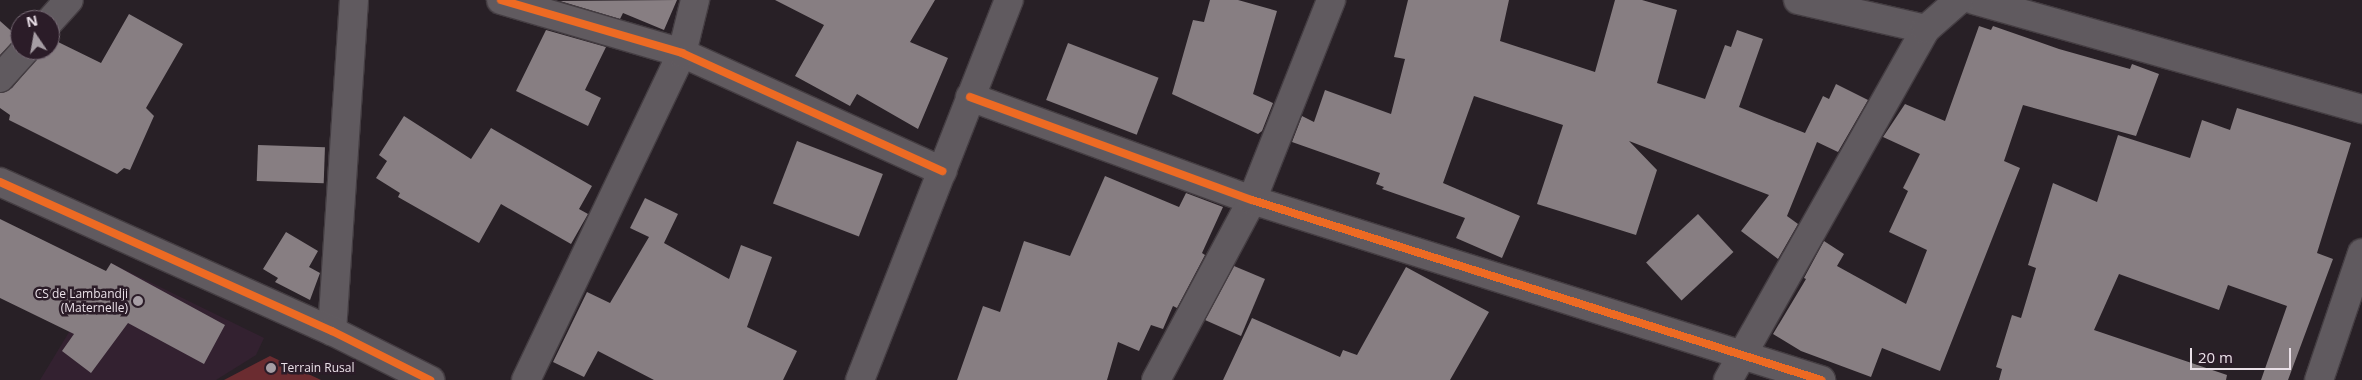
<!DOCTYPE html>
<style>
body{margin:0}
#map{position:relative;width:2362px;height:380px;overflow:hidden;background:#282026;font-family:"Open Sans",sans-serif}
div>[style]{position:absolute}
.built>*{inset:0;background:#332130}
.green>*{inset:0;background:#6b2c30}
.building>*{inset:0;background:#877e82;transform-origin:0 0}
.roads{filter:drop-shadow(1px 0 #443d42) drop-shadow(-1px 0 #443d42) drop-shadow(0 1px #443d42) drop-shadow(0 -1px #443d42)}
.minor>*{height:28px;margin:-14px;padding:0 14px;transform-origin:14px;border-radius:14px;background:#605a5f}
.tertiary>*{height:28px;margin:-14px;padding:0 14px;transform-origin:14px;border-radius:14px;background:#605a5f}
.cycleway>*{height:8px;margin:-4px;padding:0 4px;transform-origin:4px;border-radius:4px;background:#ed6a23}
.dots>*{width:14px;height:14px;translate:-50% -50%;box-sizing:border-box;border:2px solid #2b1c28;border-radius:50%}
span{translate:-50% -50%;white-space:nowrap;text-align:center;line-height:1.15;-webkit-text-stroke:5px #2b1c28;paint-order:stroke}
.poi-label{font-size:12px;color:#eae0e8}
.right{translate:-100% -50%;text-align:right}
.left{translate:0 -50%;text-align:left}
.north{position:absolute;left:10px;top:10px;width:50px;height:50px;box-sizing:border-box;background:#2b1c28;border:1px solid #776a75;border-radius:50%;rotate:348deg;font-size:14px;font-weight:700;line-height:20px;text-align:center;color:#eae0e8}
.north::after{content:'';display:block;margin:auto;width:18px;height:22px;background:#a69da4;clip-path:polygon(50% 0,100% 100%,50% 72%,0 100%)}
.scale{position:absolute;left:2190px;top:348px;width:101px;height:22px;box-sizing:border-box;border:2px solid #eae0e8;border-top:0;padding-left:6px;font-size:15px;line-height:18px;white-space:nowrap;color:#eae0e8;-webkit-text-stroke:4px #2b1c28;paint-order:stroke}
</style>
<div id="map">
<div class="built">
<i style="clip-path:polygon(111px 263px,264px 338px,256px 355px,216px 380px,40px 380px)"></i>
</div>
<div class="green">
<i style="clip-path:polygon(270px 356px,321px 380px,224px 380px)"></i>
</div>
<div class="building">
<i style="clip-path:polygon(677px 0,664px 30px,623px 13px,620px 19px,560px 1px)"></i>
<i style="clip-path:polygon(775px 0,935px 0,910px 42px,948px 58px,918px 129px,857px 94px,850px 106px,795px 76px,824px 25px)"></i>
<i style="clip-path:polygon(1210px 0,1238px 0,1277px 11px,1253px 94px,1273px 103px,1262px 131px,1258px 134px,1172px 94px,1193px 20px,1204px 22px)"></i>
<i style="clip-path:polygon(1408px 0,1509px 0,1500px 41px,1595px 72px,1615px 0,1642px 0,1677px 10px,1657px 83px,1705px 99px,1725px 45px,1731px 47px,1737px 30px,1763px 39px,1739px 107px,1805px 133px,1823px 96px,1829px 99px,1836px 84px,1868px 100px,1838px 152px,1817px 142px,1787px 216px,1798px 224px,1778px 259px,1741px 231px,1769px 195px,1629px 141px,1657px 170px,1636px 235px,1537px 204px,1563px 125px,1474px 96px,1443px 183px,1520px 216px,1502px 258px,1456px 238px,1465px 218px,1382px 189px,1384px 187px,1376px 184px,1380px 173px,1292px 142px,1302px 116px,1314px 122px,1325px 90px,1391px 114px,1405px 59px,1394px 57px)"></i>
<i style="clip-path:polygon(129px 14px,183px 44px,146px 108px,154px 116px,130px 170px,124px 168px,117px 174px,9px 120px,10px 115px,0 108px,0 93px,12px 88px,40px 55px,43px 58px,54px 40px,101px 63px)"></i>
<i style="clip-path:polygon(0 21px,18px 37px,0 55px)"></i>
<i style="clip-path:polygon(1979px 26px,1991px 30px,1993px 26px,2059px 49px,2130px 69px,2132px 64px,2159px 74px,2136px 136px,2023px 105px,2004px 161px,2020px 168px,1940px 371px,1882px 348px,1871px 377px,1801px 351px,1773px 334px,1806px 279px,1804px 278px,1824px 241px,1844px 254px,1837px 266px,1906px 304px,1927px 250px,1889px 232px,1908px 191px,1903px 188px,1920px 154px,1883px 137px,1905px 104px,1945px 121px)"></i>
<i style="clip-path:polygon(546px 30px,606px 47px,585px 90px,601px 98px,588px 126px,516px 91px)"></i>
<i style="left:1068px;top:43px;width:97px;height:61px;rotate:21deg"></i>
<i style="clip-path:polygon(2237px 108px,2351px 143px,2317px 253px,2333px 259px,2288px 380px,2261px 380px,2287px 306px,2228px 285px,2219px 310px,2119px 274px,2094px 330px,2227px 375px,2226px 380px,1999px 380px,2002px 369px,1996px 367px,2012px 315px,2021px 318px,2036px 268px,2028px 265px,2053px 183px,2097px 202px,2118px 135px,2190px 158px,2202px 120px,2230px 130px)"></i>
<i style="clip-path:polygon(404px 116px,471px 159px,491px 128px,592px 186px,579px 209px,588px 214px,571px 244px,501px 204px,479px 243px,398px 197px,400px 193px,376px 178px,387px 161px,379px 155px)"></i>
<i style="left:797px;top:141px;width:92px;height:67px;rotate:21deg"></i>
<i style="left:258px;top:145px;width:67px;height:36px;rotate:2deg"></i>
<i style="clip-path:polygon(1105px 176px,1179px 207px,1186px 193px,1223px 207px,1202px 253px,1205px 255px,1177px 308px,1173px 306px,1163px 329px,1151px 325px,1139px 351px,1118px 342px,1107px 380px,957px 380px,983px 306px,1000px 312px,1024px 241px,1070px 256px)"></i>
<i style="clip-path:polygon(645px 198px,678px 214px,664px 243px,729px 279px,741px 245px,772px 257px,747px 327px,797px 351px,783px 380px,654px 380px,598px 351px,584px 377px,553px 362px,587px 292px,610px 303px,649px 237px,630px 228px)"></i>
<i style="left:1698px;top:214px;width:52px;height:71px;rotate:47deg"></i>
<i style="clip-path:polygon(0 219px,106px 271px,111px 263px,225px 325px,204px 364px,128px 323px,91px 373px,62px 351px,74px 334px,0 298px)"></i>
<i style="clip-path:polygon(286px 232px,318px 251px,309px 267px,320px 273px,310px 300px,275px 282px,278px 278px,263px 269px)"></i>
<i style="clip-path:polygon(1234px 266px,1265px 279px,1241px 336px,1205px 320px)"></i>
<i style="clip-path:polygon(1406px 267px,1489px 312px,1450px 380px,1223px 380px,1252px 318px,1340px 357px,1343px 350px,1357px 355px)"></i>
</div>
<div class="roads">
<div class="minor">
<i style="left:501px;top:0;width:189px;rotate:16.3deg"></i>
<i style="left:682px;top:53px;width:286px;rotate:24.4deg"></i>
<i style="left:1798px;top:0;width:131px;rotate:12.8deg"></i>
<i style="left:1974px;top:0;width:403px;rotate:15.7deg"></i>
<i style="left:50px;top:21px;width:28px;rotate:-48deg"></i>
<i style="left:0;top:78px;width:38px;rotate:-48deg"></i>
<i style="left:970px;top:97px;width:300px;rotate:20.1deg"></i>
<i style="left:1252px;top:200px;width:597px;rotate:17.55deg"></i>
<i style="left:332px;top:331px;width:332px;rotate:-86.2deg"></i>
<i style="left:526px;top:380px;width:362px;rotate:-64.5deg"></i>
<i style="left:682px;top:53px;width:55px;rotate:-76.2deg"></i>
<i style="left:1156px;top:380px;width:204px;rotate:-61.9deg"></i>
<i style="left:1252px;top:200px;width:215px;rotate:-68.4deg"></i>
<i style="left:1728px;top:380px;width:403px;rotate:-60.6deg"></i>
<i style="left:1926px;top:29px;width:44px;rotate:-41.3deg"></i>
<i style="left:2319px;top:380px;width:134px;rotate:-71.3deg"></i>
</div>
<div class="tertiary">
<i style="left:0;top:182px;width:364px;rotate:24.2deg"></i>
<i style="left:332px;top:331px;width:110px;rotate:26.6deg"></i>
<i style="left:860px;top:380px;width:408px;rotate:-68.6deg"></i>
</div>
</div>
<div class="cycleway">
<i style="left:501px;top:0;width:189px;rotate:16.3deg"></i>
<i style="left:682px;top:53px;width:286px;rotate:24.4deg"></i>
<i style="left:970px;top:97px;width:300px;rotate:20.1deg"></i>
<i style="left:1252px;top:200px;width:597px;rotate:17.55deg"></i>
<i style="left:0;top:182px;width:364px;rotate:24.2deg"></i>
<i style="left:332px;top:331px;width:110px;rotate:26.6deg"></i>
</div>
<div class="dots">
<i style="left:138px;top:301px;background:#a69da4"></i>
<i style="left:271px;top:368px;background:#a69da4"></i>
</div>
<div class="poi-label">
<span class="right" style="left:128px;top:301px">CS de Lambandji<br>(Maternelle)</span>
<span class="left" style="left:281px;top:368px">Terrain Rusal</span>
</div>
<div class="north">N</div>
<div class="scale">20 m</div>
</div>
